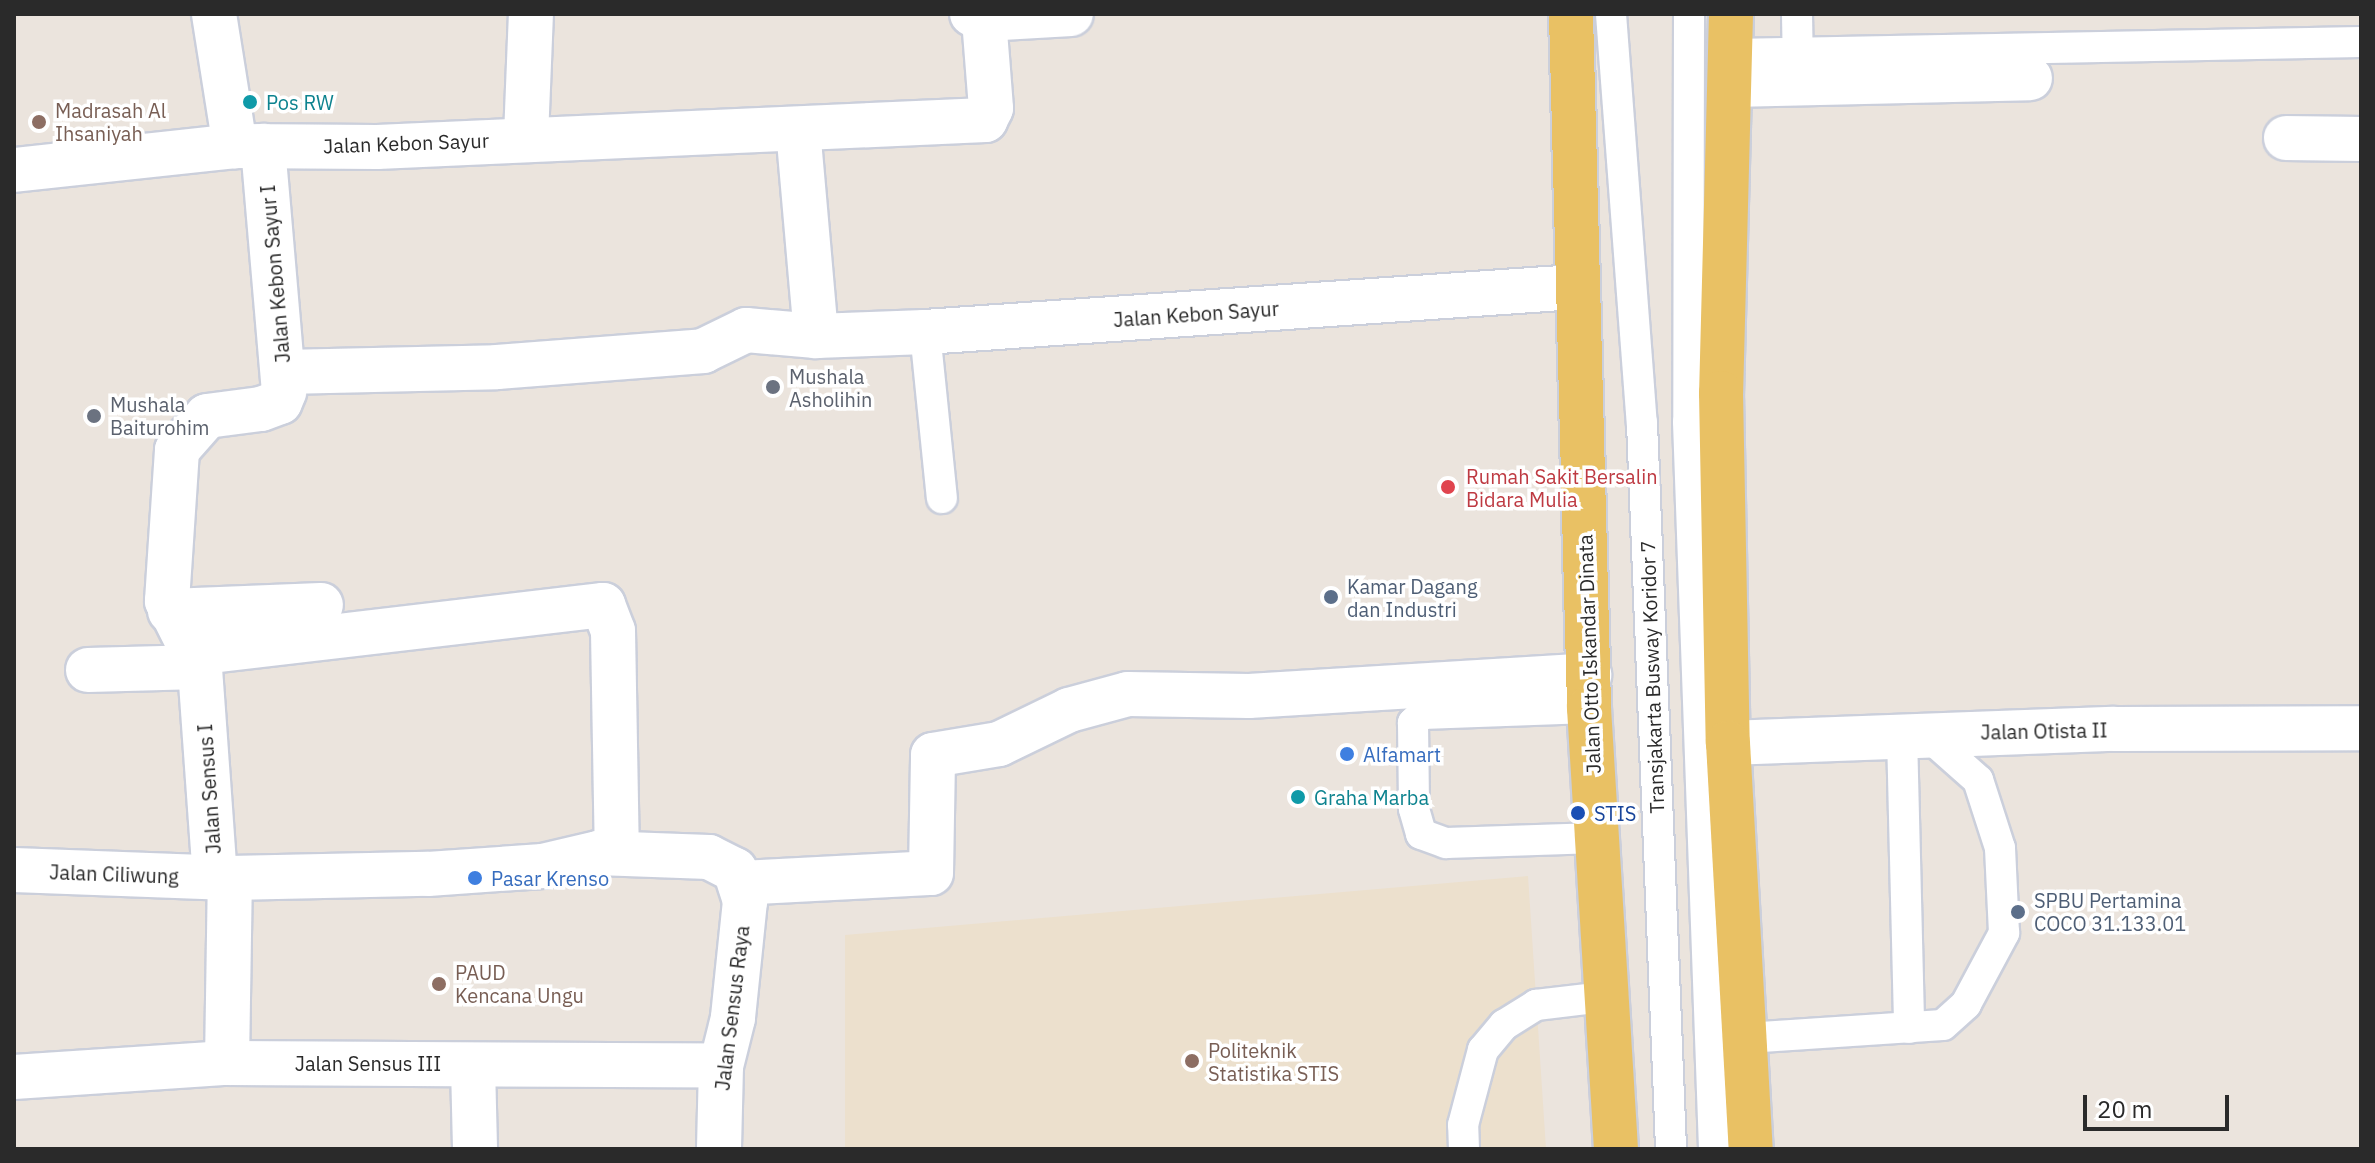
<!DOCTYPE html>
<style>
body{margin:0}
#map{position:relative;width:2375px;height:1163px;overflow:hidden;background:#ebe4dd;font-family:"IBM Plex Sans",sans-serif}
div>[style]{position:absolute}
.education>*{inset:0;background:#ece0cd}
.roads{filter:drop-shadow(2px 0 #cbcfdb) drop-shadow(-2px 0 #cbcfdb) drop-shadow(0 2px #cbcfdb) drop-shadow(0 -2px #cbcfdb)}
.service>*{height:30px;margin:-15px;padding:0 15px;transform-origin:15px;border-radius:15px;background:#fff}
.minor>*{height:44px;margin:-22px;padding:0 22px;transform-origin:22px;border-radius:22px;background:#fff}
.primary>*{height:44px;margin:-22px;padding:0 22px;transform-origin:22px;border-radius:22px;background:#e9c164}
.dots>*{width:22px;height:22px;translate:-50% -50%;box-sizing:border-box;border:4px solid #fff;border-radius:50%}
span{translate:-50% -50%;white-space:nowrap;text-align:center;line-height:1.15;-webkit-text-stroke:7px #fff;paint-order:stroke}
.culture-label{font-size:20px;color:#0d838f}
.left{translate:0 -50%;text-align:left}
.education-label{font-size:20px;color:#785e54}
.street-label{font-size:20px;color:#2a2a2a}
.worship-label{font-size:20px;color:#5b616d}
.health-label{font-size:20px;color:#be3a42}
.service-label{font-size:20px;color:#4e5e75}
.shop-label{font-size:20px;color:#366cbe}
.transit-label{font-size:20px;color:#164399}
.frame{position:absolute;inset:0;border:16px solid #2a2a2a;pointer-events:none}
.scale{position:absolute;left:2083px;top:1095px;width:146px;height:36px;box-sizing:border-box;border:4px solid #2a2a2a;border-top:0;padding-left:10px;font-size:24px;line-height:28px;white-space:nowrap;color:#2a2a2a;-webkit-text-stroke:6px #fff;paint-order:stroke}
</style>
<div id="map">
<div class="education">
<i style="clip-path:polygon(1528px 876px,1546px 1149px,845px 1149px,845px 935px)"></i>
</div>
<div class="roads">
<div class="service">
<i style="left:1611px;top:14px;width:410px;rotate:85.7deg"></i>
<i style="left:1642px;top:423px;width:727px;rotate:87.71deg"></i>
<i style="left:1689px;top:14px;width:408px;rotate:90.1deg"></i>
<i style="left:1688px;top:422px;width:727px;rotate:87.95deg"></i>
<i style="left:1797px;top:14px;width:39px;rotate:89deg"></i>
<i style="left:1732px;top:54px;width:629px;rotate:-1.09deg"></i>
<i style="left:925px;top:332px;width:167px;rotate:84.2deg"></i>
<i style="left:1589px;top:708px;width:167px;rotate:177.9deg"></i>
<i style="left:1422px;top:714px;width:13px;rotate:135deg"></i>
<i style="left:1413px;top:723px;width:86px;rotate:89.3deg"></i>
<i style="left:1414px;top:809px;width:26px;rotate:74deg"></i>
<i style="left:1421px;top:834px;width:27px;rotate:20deg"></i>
<i style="left:1446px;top:843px;width:151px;rotate:-1.9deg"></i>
<i style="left:1902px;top:735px;width:293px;rotate:88.6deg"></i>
<i style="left:1746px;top:1038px;width:197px;rotate:-3.8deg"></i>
<i style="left:1943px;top:1025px;width:31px;rotate:-42deg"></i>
<i style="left:1966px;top:1004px;width:81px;rotate:-61.8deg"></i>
<i style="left:2004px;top:933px;width:85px;rotate:-92.7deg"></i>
<i style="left:2000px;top:848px;width:71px;rotate:-107.9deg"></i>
<i style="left:1978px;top:780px;width:69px;rotate:-138.5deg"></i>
<i style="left:1464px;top:1149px;width:24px;rotate:-92deg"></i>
<i style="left:1463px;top:1125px;width:78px;rotate:-75.1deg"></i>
<i style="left:1483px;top:1050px;width:33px;rotate:-50deg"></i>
<i style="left:1504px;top:1025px;width:38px;rotate:-32deg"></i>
<i style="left:1536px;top:1005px;width:67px;rotate:-6.8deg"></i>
</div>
<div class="minor">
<i style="left:214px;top:14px;width:134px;rotate:81deg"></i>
<i style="left:984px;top:19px;width:87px;rotate:-3.3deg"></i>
<i style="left:1731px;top:85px;width:299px;rotate:-1.3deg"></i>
<i style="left:798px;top:129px;width:208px;rotate:85deg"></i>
<i style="left:526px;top:137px;width:123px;rotate:-87.7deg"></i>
<i style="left:2286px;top:138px;width:75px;rotate:0.8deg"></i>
<i style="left:14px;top:170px;width:222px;rotate:-6.2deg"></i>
<i style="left:235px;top:146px;width:142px;rotate:0.4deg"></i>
<i style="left:377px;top:147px;width:609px;rotate:-2.54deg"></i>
<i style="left:985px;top:120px;width:13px;rotate:-63deg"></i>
<i style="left:991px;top:108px;width:89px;rotate:-94.5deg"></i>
<i style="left:984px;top:19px;width:13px;rotate:-157deg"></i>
<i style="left:284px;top:372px;width:213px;rotate:-1.3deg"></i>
<i style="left:497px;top:367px;width:207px;rotate:-4.4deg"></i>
<i style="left:703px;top:351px;width:48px;rotate:-26deg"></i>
<i style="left:746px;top:330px;width:70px;rotate:4.9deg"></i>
<i style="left:816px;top:336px;width:109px;rotate:-2.1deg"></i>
<i style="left:925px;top:332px;width:652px;rotate:-3.96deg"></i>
<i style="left:170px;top:611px;width:151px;rotate:-2.3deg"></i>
<i style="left:194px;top:653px;width:412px;rotate:-6.7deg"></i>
<i style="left:603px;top:605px;width:28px;rotate:69deg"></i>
<i style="left:613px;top:631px;width:222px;rotate:89deg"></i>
<i style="left:88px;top:670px;width:112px;rotate:-1.5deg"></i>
<i style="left:1728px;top:743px;width:386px;rotate:-2.1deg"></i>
<i style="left:2114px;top:729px;width:247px;rotate:-0.2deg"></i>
<i style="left:14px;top:870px;width:216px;rotate:2.1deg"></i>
<i style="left:230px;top:878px;width:198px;rotate:-1.2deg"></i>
<i style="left:428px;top:874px;width:115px;rotate:-4deg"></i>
<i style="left:543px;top:866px;width:57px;rotate:-13.3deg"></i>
<i style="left:598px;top:853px;width:111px;rotate:2.1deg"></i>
<i style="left:709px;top:857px;width:29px;rotate:27deg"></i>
<i style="left:735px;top:870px;width:33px;rotate:72deg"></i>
<i style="left:745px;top:901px;width:118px;rotate:95.9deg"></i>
<i style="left:733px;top:1018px;width:49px;rotate:104deg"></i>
<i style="left:721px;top:1066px;width:83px;rotate:91.4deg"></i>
<i style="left:215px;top:878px;width:212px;rotate:-94.1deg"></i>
<i style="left:200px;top:667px;width:74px;rotate:-116.6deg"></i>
<i style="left:167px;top:601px;width:151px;rotate:-86.2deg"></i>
<i style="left:177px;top:450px;width:45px;rotate:-48.6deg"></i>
<i style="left:207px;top:416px;width:54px;rotate:-7.4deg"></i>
<i style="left:261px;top:409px;width:20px;rotate:-20deg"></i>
<i style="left:280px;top:402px;width:11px;rotate:-68deg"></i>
<i style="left:284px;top:392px;width:247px;rotate:-94.9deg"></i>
<i style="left:740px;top:883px;width:191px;rotate:-3deg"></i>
<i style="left:931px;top:873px;width:118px;rotate:-89deg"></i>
<i style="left:933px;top:755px;width:67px;rotate:-9.5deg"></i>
<i style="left:999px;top:744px;width:78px;rotate:-25.9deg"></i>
<i style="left:1069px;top:710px;width:61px;rotate:-15.2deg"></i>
<i style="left:1128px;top:694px;width:121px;rotate:0.9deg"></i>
<i style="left:1249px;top:696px;width:341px;rotate:-3.5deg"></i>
<i style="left:227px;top:1063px;width:185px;rotate:-89.1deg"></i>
<i style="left:473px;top:1066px;width:83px;rotate:88.6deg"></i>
<i style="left:14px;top:1077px;width:213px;rotate:-3.8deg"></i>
<i style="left:227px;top:1063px;width:494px;rotate:0.3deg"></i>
</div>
<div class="primary">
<i style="left:1571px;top:14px;width:694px;rotate:88.51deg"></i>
<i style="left:1589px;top:708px;width:442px;rotate:86.5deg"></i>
<i style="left:1731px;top:14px;width:379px;rotate:91.5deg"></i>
<i style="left:1721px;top:393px;width:350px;rotate:88.9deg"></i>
<i style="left:1728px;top:743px;width:407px;rotate:86.8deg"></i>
</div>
</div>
<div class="dots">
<i style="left:250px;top:102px;background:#0f9aa8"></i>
<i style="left:39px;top:122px;background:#8d6e63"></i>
<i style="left:773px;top:387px;background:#6b7280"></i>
<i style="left:94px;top:416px;background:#6b7280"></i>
<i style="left:1448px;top:487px;background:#e0444e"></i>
<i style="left:1331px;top:597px;background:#5c6f8a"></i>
<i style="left:1347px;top:754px;background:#3f7fe0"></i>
<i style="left:1298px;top:797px;background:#0f9aa8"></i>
<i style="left:1578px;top:813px;background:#1a4fb4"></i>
<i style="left:475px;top:878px;background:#3f7fe0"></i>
<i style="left:2018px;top:912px;background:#5c6f8a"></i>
<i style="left:439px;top:984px;background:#8d6e63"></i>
<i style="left:1192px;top:1061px;background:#8d6e63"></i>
</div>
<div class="culture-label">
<span class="left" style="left:266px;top:102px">Pos RW</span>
<span class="left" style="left:1314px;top:797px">Graha Marba</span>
</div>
<div class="education-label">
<span class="left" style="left:55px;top:122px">Madrasah Al<br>Ihsaniyah</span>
<span class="left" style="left:455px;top:984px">PAUD<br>Kencana Ungu</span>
<span class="left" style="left:1208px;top:1062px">Politeknik<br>Statistika STIS</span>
</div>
<div class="street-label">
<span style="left:406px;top:143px;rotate:-2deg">Jalan Kebon Sayur</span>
<span style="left:275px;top:274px;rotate:-95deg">Jalan Kebon Sayur I</span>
<span style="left:1196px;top:314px;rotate:-4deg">Jalan Kebon Sayur</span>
<span style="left:1589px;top:654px;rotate:-92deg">Jalan Otto Iskandar Dinata</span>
<span style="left:1652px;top:677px;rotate:-92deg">Transjakarta Busway Koridor 7</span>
<span style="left:2044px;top:731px;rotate:-1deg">Jalan Otista II</span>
<span style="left:209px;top:789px;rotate:-94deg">Jalan Sensus I</span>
<span style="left:114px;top:874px;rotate:2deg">Jalan Ciliwung</span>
<span style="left:732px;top:1008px;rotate:-83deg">Jalan Sensus Raya</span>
<span style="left:368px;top:1063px">Jalan Sensus III</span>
</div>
<div class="worship-label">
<span class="left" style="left:789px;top:388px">Mushala<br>Asholihin</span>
<span class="left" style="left:110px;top:416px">Mushala<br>Baiturohim</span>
</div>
<div class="health-label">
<span class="left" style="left:1466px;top:488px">Rumah Sakit Bersalin<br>Bidara Mulia</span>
</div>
<div class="service-label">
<span class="left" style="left:1347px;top:598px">Kamar Dagang<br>dan Industri</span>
<span class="left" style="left:2034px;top:912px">SPBU Pertamina<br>COCO 31.133.01</span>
</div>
<div class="shop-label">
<span class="left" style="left:1363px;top:754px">Alfamart</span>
<span class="left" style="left:491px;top:878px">Pasar Krenso</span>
</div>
<div class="transit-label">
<span class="left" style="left:1594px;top:813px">STIS</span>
</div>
<div class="frame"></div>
<div class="scale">20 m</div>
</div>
